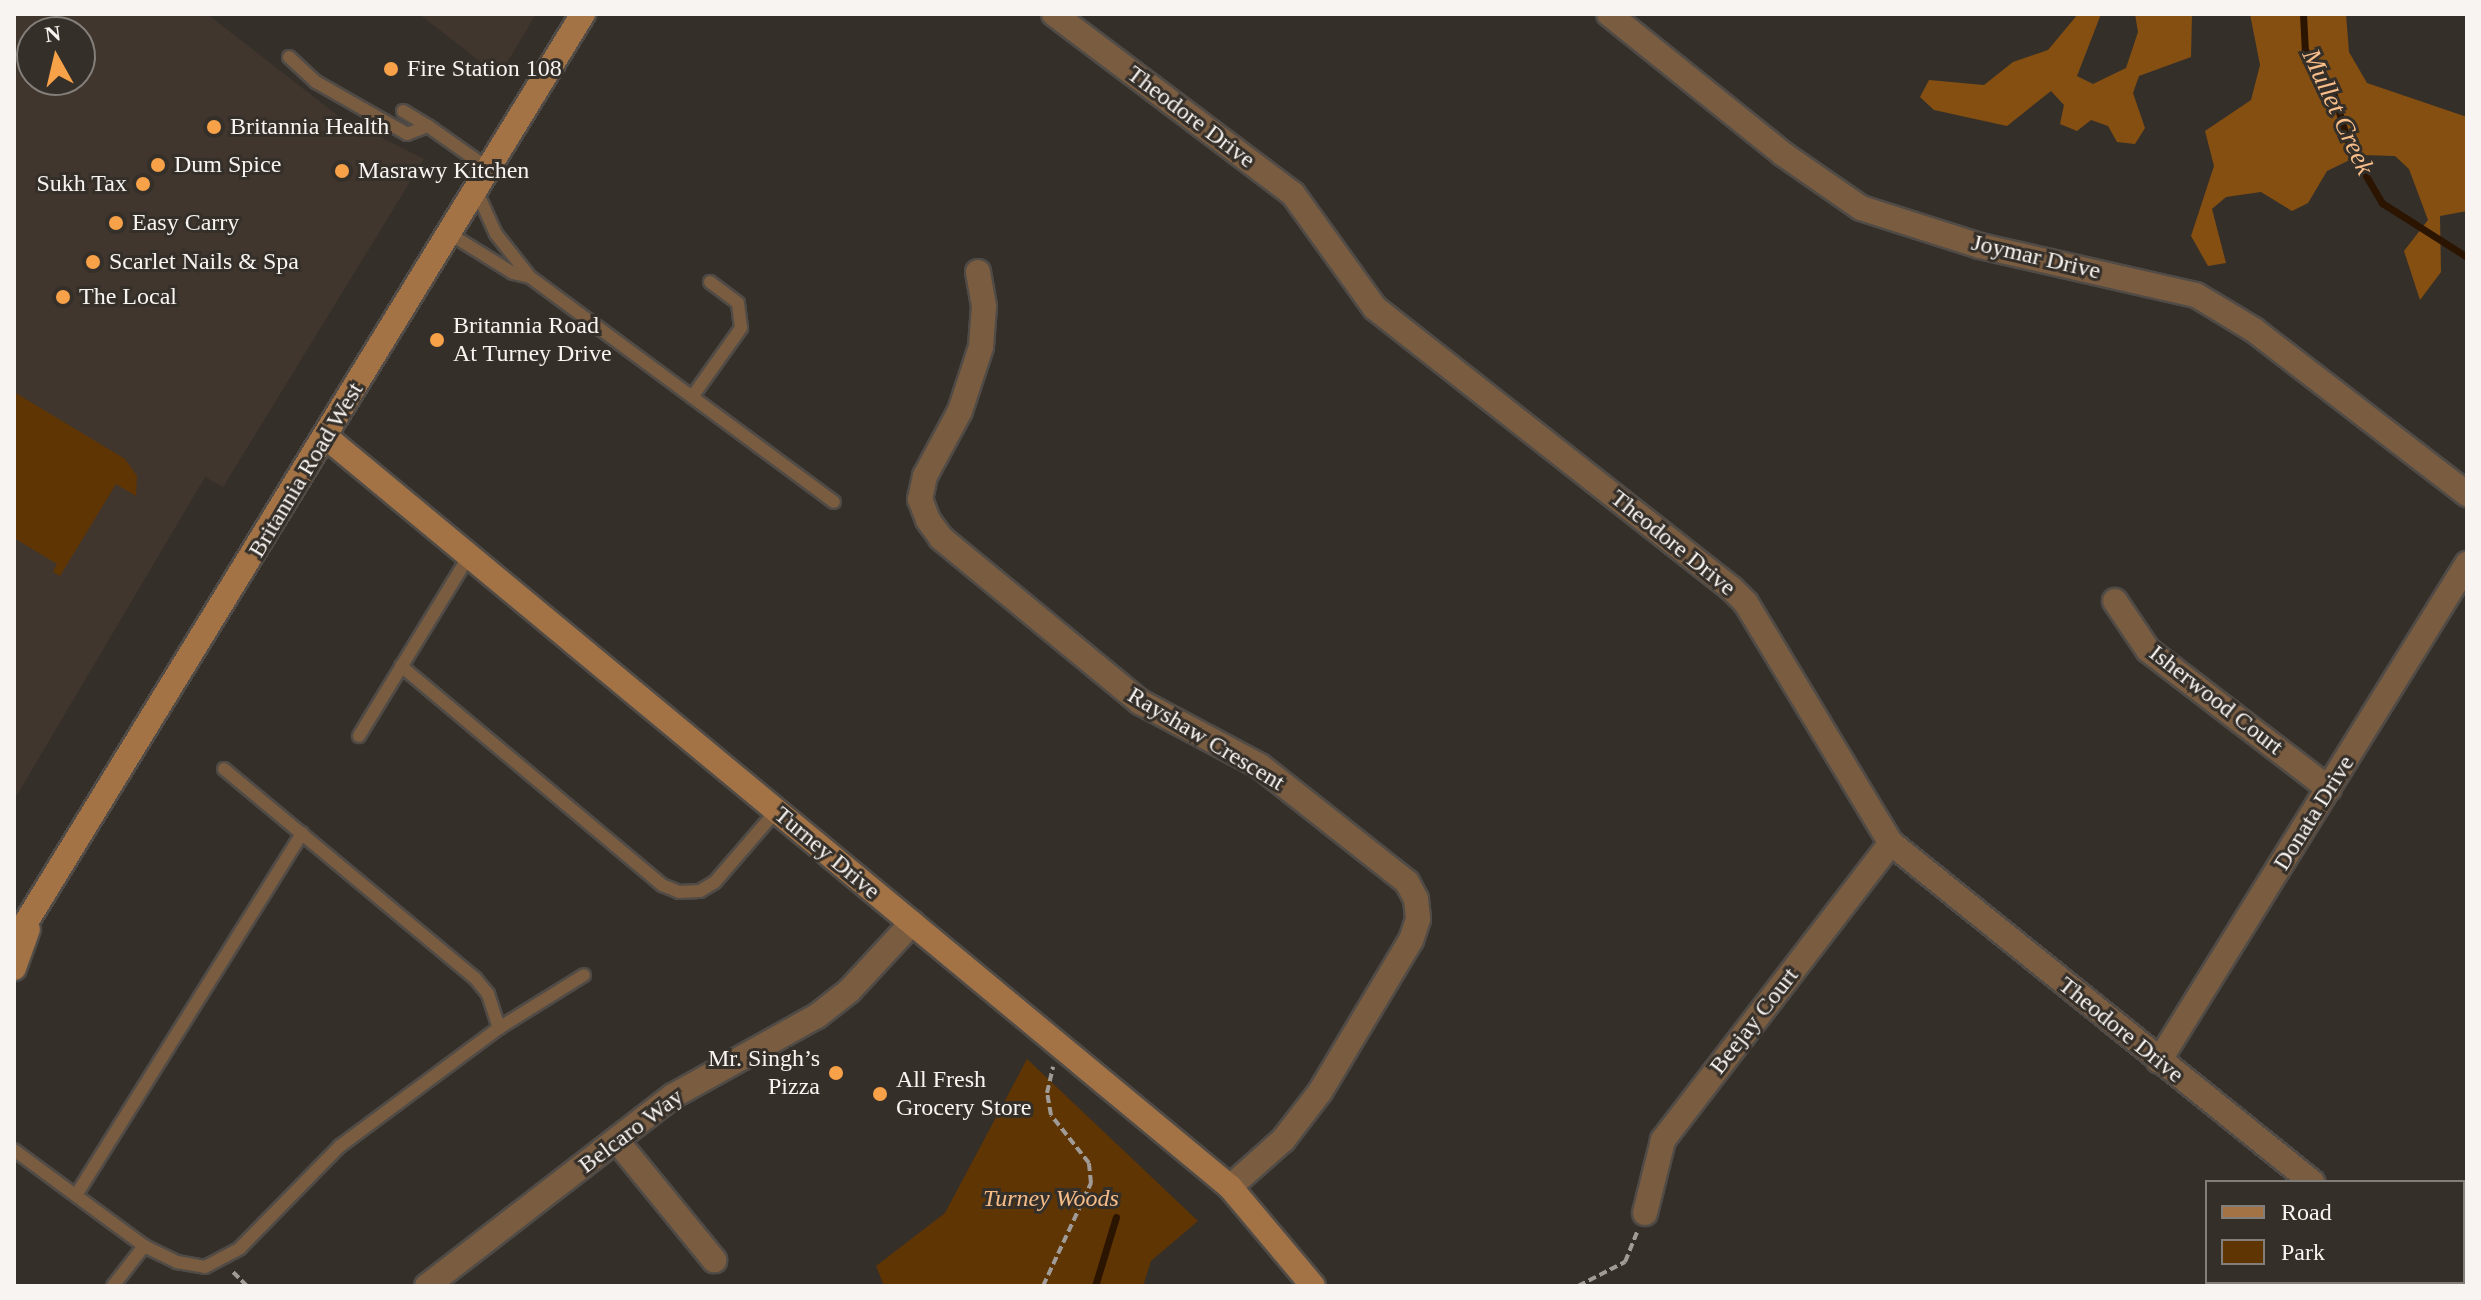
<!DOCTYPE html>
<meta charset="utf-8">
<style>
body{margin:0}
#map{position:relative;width:2481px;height:1300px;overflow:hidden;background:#352f2a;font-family:"Times New Roman",serif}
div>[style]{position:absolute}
.built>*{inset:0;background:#41362d}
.green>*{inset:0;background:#5f3503}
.forest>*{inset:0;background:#854f11}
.stream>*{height:7px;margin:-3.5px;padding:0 3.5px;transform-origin:3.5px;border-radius:3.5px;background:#2b1400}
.path>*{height:4px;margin-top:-2px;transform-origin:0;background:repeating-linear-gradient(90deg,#a09b97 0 8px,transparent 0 12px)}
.roads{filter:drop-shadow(2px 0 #504b46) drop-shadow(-2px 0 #504b46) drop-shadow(0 2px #504b46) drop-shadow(0 -2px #504b46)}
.lane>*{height:12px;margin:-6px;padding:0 6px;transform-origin:6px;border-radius:6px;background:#7a5c40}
.street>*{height:24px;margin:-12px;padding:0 12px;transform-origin:12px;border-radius:12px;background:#7a5c40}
.secondary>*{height:24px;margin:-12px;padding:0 12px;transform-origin:12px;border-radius:12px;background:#a37346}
.dots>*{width:22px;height:22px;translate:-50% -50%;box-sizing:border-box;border:4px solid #352f2a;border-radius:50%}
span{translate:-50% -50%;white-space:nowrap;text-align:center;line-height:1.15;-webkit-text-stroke:6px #352f2a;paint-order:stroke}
.poi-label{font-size:24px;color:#f8f4f1}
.left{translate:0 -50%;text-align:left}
.right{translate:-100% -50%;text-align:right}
.street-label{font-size:24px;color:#f8f4f1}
.park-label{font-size:24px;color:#f5bc88;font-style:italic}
.water-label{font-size:26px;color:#f9bf8b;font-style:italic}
.frame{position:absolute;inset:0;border:16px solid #f8f4f1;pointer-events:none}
.legend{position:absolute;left:2205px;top:1180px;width:260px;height:104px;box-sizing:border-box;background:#352f2a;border:2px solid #837e7a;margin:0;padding:10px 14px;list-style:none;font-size:24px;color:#f8f4f1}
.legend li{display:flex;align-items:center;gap:16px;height:40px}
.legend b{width:40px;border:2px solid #837e7a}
.north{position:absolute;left:16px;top:16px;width:80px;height:80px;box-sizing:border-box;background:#352f2a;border:2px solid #837e7a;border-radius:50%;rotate:352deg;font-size:22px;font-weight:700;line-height:32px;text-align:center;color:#f8f4f1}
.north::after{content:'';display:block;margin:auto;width:28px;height:36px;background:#f7a149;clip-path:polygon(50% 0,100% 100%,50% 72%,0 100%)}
</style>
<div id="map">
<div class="built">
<i style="clip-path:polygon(evenodd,14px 14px,207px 14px,337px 115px,424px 159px,223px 487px,205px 477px,14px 800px,14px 14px,32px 32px,80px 32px,80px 80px,32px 80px,32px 32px)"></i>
<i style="clip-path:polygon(419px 14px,536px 14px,499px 76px)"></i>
</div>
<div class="green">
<i style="clip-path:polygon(14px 392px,125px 459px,137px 476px,136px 496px,116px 484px,60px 576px,53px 572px,57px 564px,14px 538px)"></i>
<i style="clip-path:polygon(1027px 1059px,1198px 1221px,1151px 1261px,1143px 1286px,884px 1286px,876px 1266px,945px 1213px)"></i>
</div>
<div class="forest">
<i style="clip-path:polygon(2078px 14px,2101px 14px,2077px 76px,2093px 84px,2126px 68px,2138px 32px,2135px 14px,2192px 14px,2191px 57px,2139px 76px,2133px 93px,2145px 128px,2135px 144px,2117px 142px,2108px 126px,2091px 120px,2077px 131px,2060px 124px,2064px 105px,2051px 91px,2007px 126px,1934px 110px,1920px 97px,1929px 80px,1984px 85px,2013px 62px,2048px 50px)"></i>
<i style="clip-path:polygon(2250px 14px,2346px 14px,2349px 52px,2367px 83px,2467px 117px,2467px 211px,2440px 216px,2441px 272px,2420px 300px,2404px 251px,2428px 220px,2409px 169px,2395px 156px,2360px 155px,2327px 171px,2308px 203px,2292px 211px,2261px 192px,2226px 197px,2212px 209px,2226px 263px,2208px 266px,2191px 236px,2214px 166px,2205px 131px,2251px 100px,2260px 65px)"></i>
</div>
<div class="stream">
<i style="left:2303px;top:14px;width:36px;rotate:87deg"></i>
<i style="left:2305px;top:50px;width:50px;rotate:56.3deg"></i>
<i style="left:2333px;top:92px;width:59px;rotate:73.4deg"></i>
<i style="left:2350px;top:149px;width:63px;rotate:59.3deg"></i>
<i style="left:2382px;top:203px;width:101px;rotate:32.4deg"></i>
<i style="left:1095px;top:1286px;width:72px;rotate:-73.1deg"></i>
</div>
<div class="path">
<i style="left:233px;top:1272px;width:20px;rotate:45deg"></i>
<i style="left:1043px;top:1286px;width:114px;rotate:-65deg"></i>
<i style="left:1091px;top:1183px;width:20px;rotate:-96deg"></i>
<i style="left:1089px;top:1163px;width:61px;rotate:-128.4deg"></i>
<i style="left:1051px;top:1115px;width:22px;rotate:-100deg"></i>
<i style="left:1047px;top:1093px;width:27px;rotate:-77deg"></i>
<i style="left:1578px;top:1286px;width:53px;rotate:-27.1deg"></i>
<i style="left:1625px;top:1262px;width:32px;rotate:-68deg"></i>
</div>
<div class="roads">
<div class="lane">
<i style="left:289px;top:57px;width:37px;rotate:43deg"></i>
<i style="left:316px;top:82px;width:105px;rotate:29.7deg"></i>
<i style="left:407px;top:134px;width:22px;rotate:-21deg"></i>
<i style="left:428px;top:126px;width:75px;rotate:35.2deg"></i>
<i style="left:403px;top:111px;width:29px;rotate:31deg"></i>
<i style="left:476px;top:190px;width:48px;rotate:65.6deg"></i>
<i style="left:496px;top:234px;width:55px;rotate:51.7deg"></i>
<i style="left:450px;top:234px;width:74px;rotate:31.8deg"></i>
<i style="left:513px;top:273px;width:17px;rotate:13deg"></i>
<i style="left:530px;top:277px;width:378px;rotate:36.5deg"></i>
<i style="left:692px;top:397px;width:85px;rotate:-54.6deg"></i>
<i style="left:741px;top:328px;width:25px;rotate:-97deg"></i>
<i style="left:738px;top:303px;width:35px;rotate:-143deg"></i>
<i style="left:401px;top:666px;width:341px;rotate:40deg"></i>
<i style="left:662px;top:885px;width:18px;rotate:22deg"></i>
<i style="left:679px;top:892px;width:21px;rotate:-3deg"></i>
<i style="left:700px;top:891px;width:17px;rotate:-31deg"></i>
<i style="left:715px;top:882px;width:94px;rotate:-49.3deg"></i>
<i style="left:359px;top:736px;width:211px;rotate:-58.6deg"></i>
<i style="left:224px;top:769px;width:327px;rotate:39.8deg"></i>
<i style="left:475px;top:978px;width:21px;rotate:51deg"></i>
<i style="left:488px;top:994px;width:36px;rotate:72deg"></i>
<i style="left:14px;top:1150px;width:162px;rotate:36.4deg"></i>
<i style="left:144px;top:1246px;width:37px;rotate:26deg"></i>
<i style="left:177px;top:1262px;width:28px;rotate:10deg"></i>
<i style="left:205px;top:1267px;width:40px;rotate:-28deg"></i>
<i style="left:240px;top:1248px;width:143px;rotate:-45.6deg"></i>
<i style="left:340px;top:1146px;width:198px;rotate:-36.6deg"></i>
<i style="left:499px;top:1028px;width:100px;rotate:-31.9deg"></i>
<i style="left:78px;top:1192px;width:423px;rotate:-58deg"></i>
<i style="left:113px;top:1286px;width:51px;rotate:-52.2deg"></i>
</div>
<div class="street">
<i style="left:1054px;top:14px;width:299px;rotate:37deg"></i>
<i style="left:1293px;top:194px;width:140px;rotate:54.3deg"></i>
<i style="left:1375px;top:308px;width:453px;rotate:38.2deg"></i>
<i style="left:1731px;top:588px;width:21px;rotate:45deg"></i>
<i style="left:1746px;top:603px;width:280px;rotate:58.9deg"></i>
<i style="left:1891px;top:843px;width:541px;rotate:38.84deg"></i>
<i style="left:1609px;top:14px;width:223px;rotate:38.8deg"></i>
<i style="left:1783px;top:154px;width:95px;rotate:34.7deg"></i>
<i style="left:1861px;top:208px;width:125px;rotate:17.7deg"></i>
<i style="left:1980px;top:246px;width:221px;rotate:12.8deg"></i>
<i style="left:2196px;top:295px;width:68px;rotate:31.1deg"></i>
<i style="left:2254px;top:330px;width:269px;rotate:37.6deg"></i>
<i style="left:978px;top:272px;width:35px;rotate:80deg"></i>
<i style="left:984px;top:306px;width:41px;rotate:94.2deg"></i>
<i style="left:981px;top:347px;width:67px;rotate:108.2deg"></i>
<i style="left:960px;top:411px;width:74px;rotate:118.3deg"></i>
<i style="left:925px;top:476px;width:24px;rotate:102deg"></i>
<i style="left:920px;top:499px;width:22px;rotate:69deg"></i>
<i style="left:928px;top:520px;width:22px;rotate:54deg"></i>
<i style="left:941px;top:538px;width:258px;rotate:39.5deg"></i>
<i style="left:1140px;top:702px;width:136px;rotate:28.1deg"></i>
<i style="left:1260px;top:766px;width:187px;rotate:38.3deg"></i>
<i style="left:1407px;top:882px;width:19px;rotate:62deg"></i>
<i style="left:1416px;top:899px;width:20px;rotate:84deg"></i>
<i style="left:1418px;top:919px;width:22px;rotate:108deg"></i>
<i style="left:1411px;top:940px;width:177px;rotate:120.9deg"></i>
<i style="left:1320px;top:1092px;width:61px;rotate:127.6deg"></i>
<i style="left:1283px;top:1140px;width:71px;rotate:138.4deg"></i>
<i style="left:2115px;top:601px;width:59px;rotate:56deg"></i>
<i style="left:2148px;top:650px;width:228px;rotate:37.5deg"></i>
<i style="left:2159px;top:1061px;width:585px;rotate:-58.21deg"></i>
<i style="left:617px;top:1141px;width:154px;rotate:50.8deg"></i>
<i style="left:1645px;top:1213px;width:75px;rotate:-76.1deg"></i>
<i style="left:1663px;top:1140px;width:374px;rotate:-52.5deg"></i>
<i style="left:2463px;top:1250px;width:8px;rotate:-60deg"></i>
<i style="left:427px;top:1286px;width:311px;rotate:-37.7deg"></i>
<i style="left:673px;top:1096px;width:165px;rotate:-29.1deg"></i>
<i style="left:817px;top:1016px;width:41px;rotate:-38deg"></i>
<i style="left:849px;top:991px;width:93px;rotate:-47.2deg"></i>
<i style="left:2440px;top:1286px;width:5px;rotate:-53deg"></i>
</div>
<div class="secondary">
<i style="left:326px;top:437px;width:1175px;rotate:39.68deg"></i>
<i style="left:1230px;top:1187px;width:129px;rotate:50deg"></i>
<i style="left:14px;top:942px;width:1089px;rotate:-58.49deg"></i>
<i style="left:14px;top:968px;width:41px;rotate:-70.3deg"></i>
</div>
</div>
<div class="dots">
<i style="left:391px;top:69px;background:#f7a149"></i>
<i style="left:214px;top:127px;background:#f7a149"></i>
<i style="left:158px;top:165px;background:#f7a149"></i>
<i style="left:342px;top:171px;background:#f7a149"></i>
<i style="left:143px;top:184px;background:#f7a149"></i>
<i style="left:116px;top:223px;background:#f7a149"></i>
<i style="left:93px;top:262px;background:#f7a149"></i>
<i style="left:63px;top:297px;background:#f7a149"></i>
<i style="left:437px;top:340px;background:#f7a149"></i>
<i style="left:836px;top:1073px;background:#f7a149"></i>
<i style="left:880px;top:1094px;background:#f7a149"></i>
</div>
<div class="poi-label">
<span class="left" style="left:407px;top:69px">Fire Station 108</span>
<span class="left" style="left:230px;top:127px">Britannia Health</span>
<span class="left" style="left:174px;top:165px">Dum Spice</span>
<span class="left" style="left:358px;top:171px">Masrawy Kitchen</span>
<span class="right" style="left:127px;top:184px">Sukh Tax</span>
<span class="left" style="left:132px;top:223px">Easy Carry</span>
<span class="left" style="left:109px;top:262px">Scarlet Nails &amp; Spa</span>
<span class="left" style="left:79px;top:297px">The Local</span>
<span class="left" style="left:453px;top:340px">Britannia Road<br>At Turney Drive</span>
<span class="right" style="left:820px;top:1073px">Mr. Singh’s<br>Pizza</span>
<span class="left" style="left:896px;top:1094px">All Fresh<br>Grocery Store</span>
</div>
<div class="street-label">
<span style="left:1191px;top:117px;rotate:37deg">Theodore Drive</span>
<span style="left:2036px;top:257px;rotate:13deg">Joymar Drive</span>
<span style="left:306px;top:470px;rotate:-59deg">Britannia Road West</span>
<span style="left:1673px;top:543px;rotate:39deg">Theodore Drive</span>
<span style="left:2216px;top:700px;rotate:38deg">Isherwood Court</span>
<span style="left:1206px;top:739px;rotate:31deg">Rayshaw Crescent</span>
<span style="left:2314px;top:813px;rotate:-58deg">Donata Drive</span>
<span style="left:827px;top:853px;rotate:40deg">Turney Drive</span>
<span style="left:1754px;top:1021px;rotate:-52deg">Beejay Court</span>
<span style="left:2121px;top:1030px;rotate:39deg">Theodore Drive</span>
<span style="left:631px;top:1131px;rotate:-37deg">Belcaro Way</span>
</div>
<div class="park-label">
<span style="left:1051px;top:1199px">Turney Woods</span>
</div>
<div class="water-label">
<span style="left:2338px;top:112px;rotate:65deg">Mullet Creek</span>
</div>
<div class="frame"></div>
<ul class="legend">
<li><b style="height:10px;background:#a37346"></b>Road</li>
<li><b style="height:22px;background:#5f3503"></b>Park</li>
</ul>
<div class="north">N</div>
</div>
